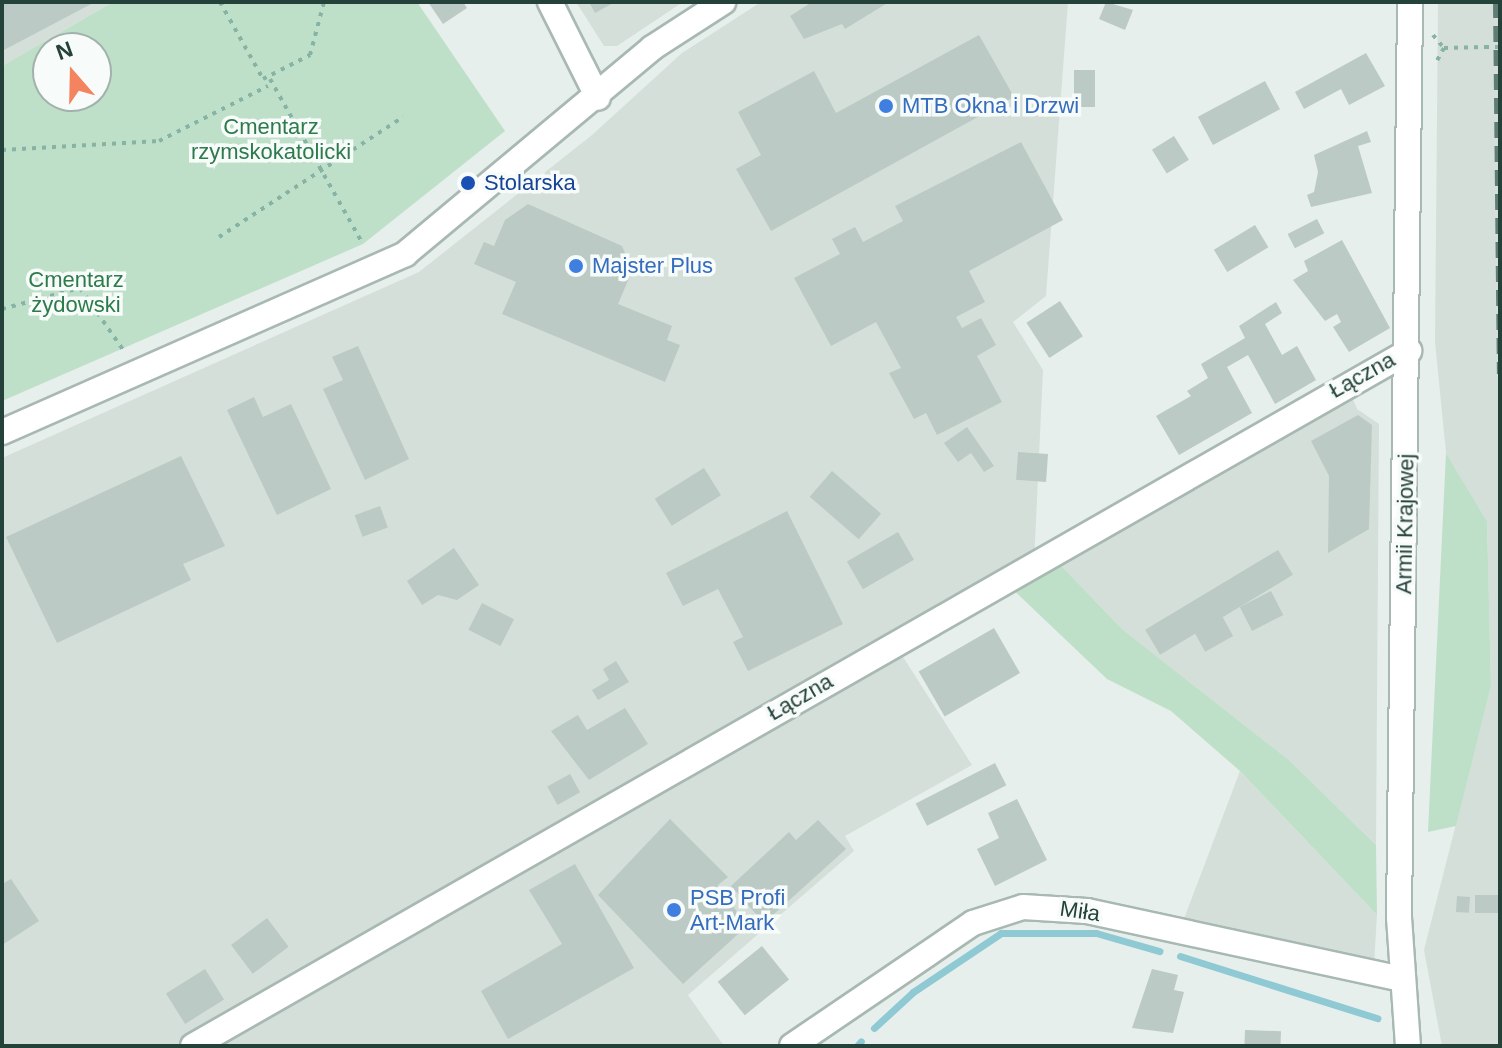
<!DOCTYPE html>
<meta charset="utf-8">
<style>
body{margin:0}
#map{position:relative;width:1502px;height:1048px;overflow:hidden;background:#e6efeb;font-family:Helvetica,sans-serif}
div>[style]{position:absolute}
.built>*{inset:0;background:#d4dfda}
.green>*{inset:0;background:#bfe0c8}
.stream>*{height:7px;margin:-3.5px;padding:0 3.5px;transform-origin:3.5px;border-radius:3.5px;background:#8ec9d4}
.building>*{inset:0;background:#bbcac4;transform-origin:0 0}
.path>*{height:4px;margin-top:-2px;transform-origin:0;background:repeating-linear-gradient(90deg,#86b3a5 0 4px,transparent 0 10px)}
.roads{filter:drop-shadow(2px 0 #a8b8b2) drop-shadow(-2px 0 #a8b8b2) drop-shadow(0 2px #a8b8b2) drop-shadow(0 -2px #a8b8b2)}
.minor>*{height:24px;margin:-12px;padding:0 12px;transform-origin:12px;border-radius:12px;background:#fff}
.tertiary>*{height:24px;margin:-12px;padding:0 12px;transform-origin:12px;border-radius:12px;background:#fff}
.rail>*{height:6px;margin-top:-3px;transform-origin:0;background:repeating-linear-gradient(90deg,#5f7d75 0 16px,transparent 0 24px)}
.path-bridge>*{height:4px;margin-top:-2px;transform-origin:0;background:repeating-linear-gradient(90deg,#86b3a5 0 4px,transparent 0 10px)}
.dots>*{width:22px;height:22px;translate:-50% -50%;box-sizing:border-box;border:4px solid #f7fbf9;border-radius:50%}
span{translate:-50% -50%;white-space:nowrap;text-align:center;line-height:1.15;-webkit-text-stroke:7px #f7fbf9;paint-order:stroke}
.shop-label{font-size:22px;color:#366cbe}
.left{translate:0 -50%;text-align:left}
.park-label{font-size:22px;color:#2d7a4b}
.transit-label{font-size:22px;color:#164399}
.street-label{font-size:22px;color:#24423a}
.frame{position:absolute;inset:0;border:4px solid #24423a;pointer-events:none}
.north{position:absolute;left:32px;top:32px;width:80px;height:80px;box-sizing:border-box;background:#f7fbf9;border:2px solid #a3b1ad;border-radius:50%;rotate:340deg;font-size:22px;font-weight:700;line-height:32px;text-align:center;color:#24423a}
.north::after{content:'';display:block;margin:auto;width:28px;height:36px;background:#f4845f;clip-path:polygon(50% 0,100% 100%,50% 72%,0 100%)}
</style>
<div id="map">
<div class="built">
<i style="clip-path:polygon(2px 2px,113px 2px,2px 66px)"></i>
<i style="clip-path:polygon(576px 2px,683px 2px,617px 46px,604px 46px)"></i>
<i style="clip-path:polygon(761px 2px,1068px 2px,1046px 296px,1013px 322px,1043px 370px,1034px 564px,898px 649px,972px 765px,845px 836px,854px 851px,688px 995px,724px 1046px,2px 1046px,2px 458px,419px 272px,592px 135px,682px 53px)"></i>
<i style="clip-path:polygon(1438px 2px,1500px 2px,1500px 1046px,1442px 1046px,1424px 950px,1491px 686px,1487px 521px,1446px 453px,1435px 342px)"></i>
<i style="clip-path:polygon(1346px 383px,1357px 409px,1379px 424px,1376px 845px,1289px 760px,1122px 629px,1051px 555px)"></i>
<i style="clip-path:polygon(1240px 771px,1377px 915px,1374px 965px,1182px 924px)"></i>
</div>
<div class="green">
<i style="clip-path:polygon(evenodd,113px 2px,417px 2px,505px 131px,363px 244px,2px 401px,2px 66px,113px 2px,48px 48px,96px 48px,96px 96px,48px 96px,48px 48px)"></i>
<i style="clip-path:polygon(1446px 453px,1487px 521px,1491px 686px,1456px 826px,1428px 832px)"></i>
<i style="clip-path:polygon(1051px 555px,1122px 629px,1289px 760px,1376px 845px,1377px 915px,1240px 771px,1171px 711px,1107px 679px,1004px 581px)"></i>
</div>
<div class="stream">
<i style="left:1180px;top:956px;width:207px;rotate:17.5deg"></i>
<i style="left:874px;top:1028px;width:53px;rotate:-42.7deg"></i>
<i style="left:913px;top:992px;width:106px;rotate:-33.8deg"></i>
<i style="left:1001px;top:933px;width:95px"></i>
<i style="left:1096px;top:933px;width:66px;rotate:15.9deg"></i>
<i style="left:857px;top:1046px;width:6px;rotate:-51deg"></i>
</div>
<div class="building">
<i style="clip-path:polygon(2px 2px,95px 2px,2px 51px)"></i>
<i style="clip-path:polygon(428px 2px,463px 2px,467px 8px,443px 24px)"></i>
<i style="clip-path:polygon(589px 2px,615px 2px,595px 13px)"></i>
<i style="clip-path:polygon(812px 2px,889px 2px,845px 29px,842px 24px,804px 39px,790px 16px)"></i>
<i style="clip-path:polygon(1106px 2px,1133px 10px,1125px 30px,1099px 19px)"></i>
<i style="clip-path:polygon(979px 35px,1014px 97px,771px 231px,736px 169px,761px 155px,738px 112px,814px 71px,836px 113px)"></i>
<i style="clip-path:polygon(1366px 53px,1385px 86px,1349px 105px,1341px 89px,1304px 109px,1295px 92px)"></i>
<i style="left:1074px;top:70px;width:21px;height:37px"></i>
<i style="left:1265px;top:81px;width:32px;height:76px;rotate:62deg"></i>
<i style="clip-path:polygon(1367px 131px,1371px 142px,1358px 146px,1372px 193px,1311px 207px,1307px 195px,1314px 192px,1318px 172px,1314px 155px)"></i>
<i style="left:1174px;top:136px;width:28px;height:26px;rotate:58deg"></i>
<i style="clip-path:polygon(1021px 142px,1063px 220px,969px 271px,985px 302px,956px 317px,962px 328px,981px 318px,996px 345px,977px 356px,1002px 402px,937px 435px,926px 413px,914px 419px,889px 373px,901px 368px,876px 322px,831px 346px,794px 278px,840px 254px,832px 239px,855px 227px,863px 242px,903px 221px,895px 206px)"></i>
<i style="clip-path:polygon(528px 204px,622px 246px,632px 271px,618px 304px,672px 326px,667px 340px,680px 345px,665px 382px,502px 314px,516px 282px,474px 264px,484px 242px,494px 246px,505px 220px)"></i>
<i style="left:1317px;top:219px;width:16px;height:33px;rotate:63deg"></i>
<i style="left:1255px;top:225px;width:26px;height:48px;rotate:59deg"></i>
<i style="clip-path:polygon(1342px 240px,1390px 328px,1349px 352px,1333px 327px,1341px 322px,1337px 314px,1325px 321px,1293px 280px,1308px 271px,1304px 261px)"></i>
<i style="left:1060px;top:301px;width:42px;height:40px;rotate:57deg"></i>
<i style="clip-path:polygon(1276px 302px,1282px 313px,1265px 324px,1282px 355px,1297px 346px,1316px 380px,1275px 404px,1248px 355px,1227px 367px,1252px 413px,1179px 455px,1156px 416px,1191px 396px,1187px 391px,1208px 378px,1201px 364px,1245px 338px,1239px 326px)"></i>
<i style="clip-path:polygon(358px 346px,409px 459px,365px 480px,323px 389px,343px 380px,332px 357px)"></i>
<i style="clip-path:polygon(254px 397px,263px 417px,291px 404px,331px 489px,277px 515px,227px 410px)"></i>
<i style="clip-path:polygon(1358px 415px,1372px 425px,1369px 529px,1328px 553px,1329px 476px,1311px 441px)"></i>
<i style="clip-path:polygon(967px 427px,994px 466px,984px 472px,971px 453px,958px 462px,944px 443px)"></i>
<i style="left:1048px;top:454px;width:28px;height:30px;rotate:94deg"></i>
<i style="clip-path:polygon(181px 456px,225px 546px,183px 564px,191px 580px,57px 643px,6px 537px)"></i>
<i style="left:704px;top:468px;width:32px;height:58px;rotate:58deg"></i>
<i style="left:832px;top:471px;width:65px;height:34px;rotate:41deg"></i>
<i style="left:380px;top:506px;width:23px;height:27px;rotate:70deg"></i>
<i style="clip-path:polygon(787px 511px,843px 624px,748px 671px,733px 642px,743px 637px,718px 589px,683px 606px,666px 573px)"></i>
<i style="left:898px;top:532px;width:32px;height:59px;rotate:60deg"></i>
<i style="clip-path:polygon(454px 548px,479px 585px,457px 600px,438px 595px,422px 605px,407px 581px)"></i>
<i style="left:1278px;top:550px;width:29px;height:155px;rotate:59deg"></i>
<i style="left:1271px;top:591px;width:27px;height:35px;rotate:63deg"></i>
<i style="left:482px;top:603px;width:36px;height:30px;rotate:27deg"></i>
<i style="left:1222px;top:616px;width:23px;height:32px;rotate:61deg"></i>
<i style="left:994px;top:628px;width:52px;height:87px;rotate:60deg"></i>
<i style="clip-path:polygon(616px 661px,629px 682px,598px 700px,592px 690px,609px 680px,603px 669px)"></i>
<i style="clip-path:polygon(625px 708px,648px 744px,589px 780px,551px 731px,578px 715px,587px 730px)"></i>
<i style="left:995px;top:763px;width:25px;height:89px;rotate:63deg"></i>
<i style="left:570px;top:774px;width:21px;height:26px;rotate:61deg"></i>
<i style="clip-path:polygon(1017px 799px,1047px 860px,995px 886px,977px 849px,999px 838px,988px 813px)"></i>
<i style="clip-path:polygon(670px 819px,728px 877px,718px 885px,747px 926px,683px 984px,598px 895px)"></i>
<i style="clip-path:polygon(818px 820px,846px 849px,764px 923px,731px 886px,789px 832px,796px 840px)"></i>
<i style="clip-path:polygon(575px 864px,634px 968px,508px 1039px,481px 991px,562px 944px,529px 890px)"></i>
<i style="clip-path:polygon(11px 879px,39px 921px,2px 945px,2px 884px)"></i>
<i style="left:1475px;top:895px;width:25px;height:18px"></i>
<i style="left:1457px;top:896px;width:13px;height:16px;rotate:4deg"></i>
<i style="left:267px;top:918px;width:36px;height:45px;rotate:53deg"></i>
<i style="left:762px;top:946px;width:43px;height:57px;rotate:51deg"></i>
<i style="left:205px;top:969px;width:36px;height:46px;rotate:58deg"></i>
<i style="clip-path:polygon(1152px 969px,1178px 975px,1174px 990px,1184px 992px,1173px 1033px,1132px 1028px)"></i>
<i style="left:1245px;top:1030px;width:36px;height:16px;rotate:2deg"></i>
</div>
<div class="path">
<i style="left:220px;top:2px;width:88px;rotate:60.8deg"></i>
<i style="left:1433px;top:35px;width:17px;rotate:50deg"></i>
<i style="left:1444px;top:48px;width:18px;rotate:119deg"></i>
<i style="left:1444px;top:48px;width:41px;rotate:-1.4deg"></i>
<i style="left:263px;top:79px;width:53px;rotate:-27.1deg"></i>
<i style="left:310px;top:55px;width:55px;rotate:-75.2deg"></i>
<i style="left:270px;top:79px;width:189px;rotate:60.6deg"></i>
<i style="left:2px;top:150px;width:157px;rotate:-3.3deg"></i>
<i style="left:159px;top:141px;width:122px;rotate:-26.8deg"></i>
<i style="left:219px;top:237px;width:220px;rotate:-33.1deg"></i>
<i style="left:2px;top:309px;width:81px;rotate:-15.1deg"></i>
<i style="left:80px;top:288px;width:77px;rotate:55.1deg"></i>
</div>
<div class="roads">
<div class="minor">
<i style="left:550px;top:2px;width:107px;rotate:63.4deg"></i>
<i style="left:2px;top:432px;width:441px;rotate:-23.8deg"></i>
<i style="left:405px;top:254px;width:322px;rotate:-39.8deg"></i>
<i style="left:652px;top:48px;width:85px;rotate:-32.9deg"></i>
<i style="left:193px;top:1046px;width:1401px;rotate:-29.75deg"></i>
<i style="left:792px;top:1046px;width:219px;rotate:-34.2deg"></i>
<i style="left:973px;top:923px;width:52px;rotate:-17.7deg"></i>
<i style="left:1023px;top:907px;width:64px;rotate:3.6deg"></i>
<i style="left:1087px;top:911px;width:322px;rotate:12.2deg"></i>
</div>
<div class="tertiary">
<i style="left:1408px;top:1046px;width:128px;rotate:-94deg"></i>
<i style="left:1399px;top:918px;width:916px;rotate:-89.31deg"></i>
</div>
</div>
<div class="rail">
<i style="left:1496px;top:2px;width:372px;rotate:89.4deg"></i>
</div>
<div class="path-bridge">
<i style="left:1485px;top:47px;width:15px"></i>
</div>
<div class="dots">
<i style="left:886px;top:106px;background:#3f7fe0"></i>
<i style="left:468px;top:183px;background:#1a4fb4"></i>
<i style="left:576px;top:266px;background:#3f7fe0"></i>
<i style="left:674px;top:910px;background:#3f7fe0"></i>
</div>
<div class="shop-label">
<span class="left" style="left:902px;top:106px">MTB Okna i Drzwi</span>
<span class="left" style="left:592px;top:266px">Majster Plus</span>
<span class="left" style="left:690px;top:910px">PSB Profi<br>Art-Mark</span>
</div>
<div class="park-label">
<span style="left:271px;top:139px">Cmentarz<br>rzymskokatolicki</span>
<span style="left:76px;top:292px">Cmentarz<br>żydowski</span>
</div>
<div class="transit-label">
<span class="left" style="left:484px;top:183px">Stolarska</span>
</div>
<div class="street-label">
<span style="left:1362px;top:375px;rotate:-29deg">Łączna</span>
<span style="left:1405px;top:524px;rotate:-89deg">Armii Krajowej</span>
<span style="left:800px;top:697px;rotate:-30deg">Łączna</span>
<span style="left:1080px;top:911px;rotate:8deg">Miła</span>
</div>
<div class="frame"></div>
<div class="north">N</div>
</div>
